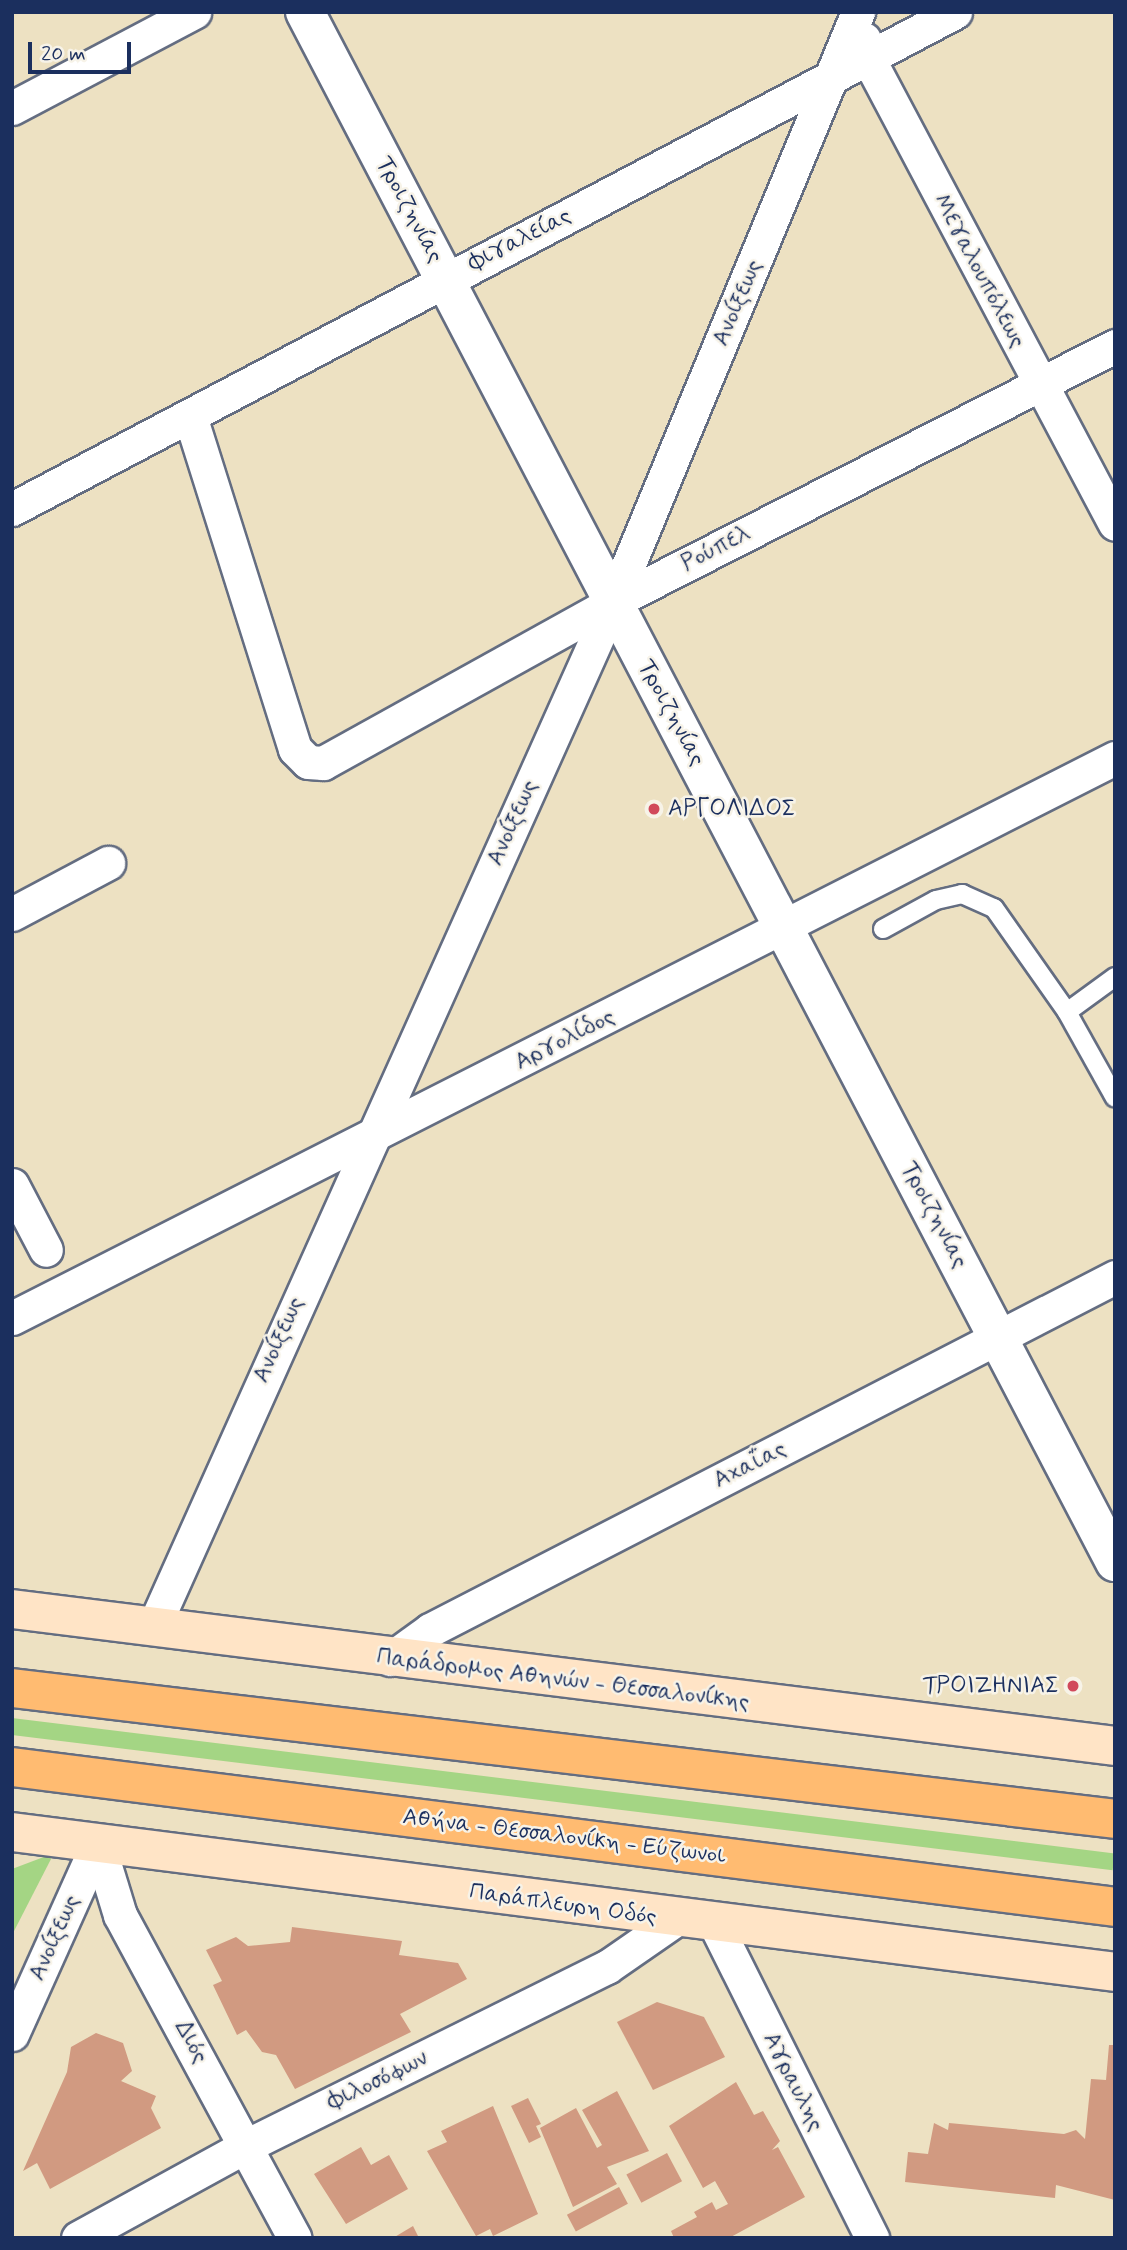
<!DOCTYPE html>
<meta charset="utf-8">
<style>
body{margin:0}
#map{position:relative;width:1127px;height:2250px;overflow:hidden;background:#ede1c2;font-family:Mynerve,sans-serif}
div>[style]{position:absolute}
.green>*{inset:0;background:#a4d584;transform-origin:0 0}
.building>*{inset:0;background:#d19a81;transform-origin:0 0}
.roads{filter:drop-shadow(2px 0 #646d81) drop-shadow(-2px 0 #646d81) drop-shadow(0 2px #646d81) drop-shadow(0 -2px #646d81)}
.service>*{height:18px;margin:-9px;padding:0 9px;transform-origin:9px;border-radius:9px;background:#fff}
.minor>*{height:33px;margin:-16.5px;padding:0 16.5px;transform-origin:16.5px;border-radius:16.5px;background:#fff}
.tertiary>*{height:38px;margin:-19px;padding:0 19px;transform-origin:19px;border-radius:19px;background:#fff}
.secondary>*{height:38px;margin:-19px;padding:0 19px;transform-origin:19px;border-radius:19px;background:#ffe4c6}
.motorway>*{height:38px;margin:-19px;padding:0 19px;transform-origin:19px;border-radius:19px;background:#ffbb71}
.dots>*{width:19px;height:19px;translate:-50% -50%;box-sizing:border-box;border:4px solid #f7f3e8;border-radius:50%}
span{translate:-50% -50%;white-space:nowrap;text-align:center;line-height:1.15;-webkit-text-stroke:5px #f7f3e8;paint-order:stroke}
.street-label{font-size:23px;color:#1b2f5e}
.poi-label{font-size:23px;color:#1b2f5e}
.left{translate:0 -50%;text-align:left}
.right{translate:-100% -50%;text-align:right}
.frame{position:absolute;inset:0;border:14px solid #1b2f5e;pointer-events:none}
.scale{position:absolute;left:28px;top:42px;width:103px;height:32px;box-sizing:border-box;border:4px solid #1b2f5e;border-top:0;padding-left:9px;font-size:21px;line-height:24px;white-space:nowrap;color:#1b2f5e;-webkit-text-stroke:5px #f7f3e8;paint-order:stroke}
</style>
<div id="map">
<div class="green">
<i style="left:12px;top:1718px;width:1111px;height:17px;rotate:7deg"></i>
<i style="clip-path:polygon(49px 1855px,51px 1859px,12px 1935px,12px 1869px)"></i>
</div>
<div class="building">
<i style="clip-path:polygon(292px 1927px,402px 1941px,399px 1955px,458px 1963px,467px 1979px,400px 2014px,411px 2032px,295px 2089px,276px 2055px,262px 2052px,246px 2030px,237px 2035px,213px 1985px,222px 1981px,206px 1950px,236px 1937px,248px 1946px,290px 1942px)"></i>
<i style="clip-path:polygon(657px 2002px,704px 2017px,725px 2057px,653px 2090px,617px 2022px)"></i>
<i style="clip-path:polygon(96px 2033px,123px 2043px,132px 2071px,121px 2081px,156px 2096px,151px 2108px,161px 2128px,50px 2189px,37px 2163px,23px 2171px,67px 2072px,71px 2047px)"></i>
<i style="clip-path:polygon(1109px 2045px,1115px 2045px,1115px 2200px,1056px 2185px,1055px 2198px,905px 2182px,908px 2152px,928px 2154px,934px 2123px,948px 2130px,949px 2123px,1064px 2134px,1076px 2130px,1085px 2139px,1091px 2079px,1106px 2080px)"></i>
<i style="clip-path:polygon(736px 2082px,754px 2115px,763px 2111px,780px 2141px,772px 2150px,778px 2147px,805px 2197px,729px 2238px,674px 2238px,671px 2231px,697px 2217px,694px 2212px,712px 2202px,716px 2210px,728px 2204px,715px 2181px,703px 2188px,669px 2126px)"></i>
<i style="clip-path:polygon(617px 2091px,649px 2151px,607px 2167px,617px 2184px,573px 2207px,540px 2128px,576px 2108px,597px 2148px,602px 2145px,582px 2110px)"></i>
<i style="clip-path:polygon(528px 2098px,541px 2124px,536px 2126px,541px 2137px,529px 2143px,511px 2106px)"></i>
<i style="clip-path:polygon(493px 2106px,538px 2214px,493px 2236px,490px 2229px,476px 2236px,427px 2151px,447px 2142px,441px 2131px)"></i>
<i style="clip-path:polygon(361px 2147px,371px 2165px,389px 2155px,408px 2189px,346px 2224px,314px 2174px)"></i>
<i style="left:667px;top:2153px;width:32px;height:46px;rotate:62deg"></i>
<i style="left:619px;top:2187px;width:19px;height:59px;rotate:62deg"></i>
<i style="clip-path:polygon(413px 2226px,419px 2238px,393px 2238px)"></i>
</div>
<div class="roads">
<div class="service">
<i style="left:883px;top:929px;width:60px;rotate:-28.7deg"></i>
<i style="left:936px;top:900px;width:27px;rotate:-13deg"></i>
<i style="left:962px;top:894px;width:35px;rotate:24deg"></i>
<i style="left:994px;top:908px;width:127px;rotate:54.9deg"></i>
<i style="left:1115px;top:977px;width:59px;rotate:143.9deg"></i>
<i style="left:1067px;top:1012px;width:98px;rotate:60.8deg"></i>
</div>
<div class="minor">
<i style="left:864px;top:39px;width:19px;rotate:78deg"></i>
<i style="left:868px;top:58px;width:527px;rotate:62.07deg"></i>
<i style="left:12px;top:108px;width:206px;rotate:-27.8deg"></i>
<i style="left:190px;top:416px;width:349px;rotate:72.5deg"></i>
<i style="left:295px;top:749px;width:18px;rotate:45deg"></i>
<i style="left:308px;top:762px;width:15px;rotate:4deg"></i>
<i style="left:323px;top:763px;width:332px;rotate:-29deg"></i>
<i style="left:613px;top:602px;width:564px;rotate:-27.02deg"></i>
<i style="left:12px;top:509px;width:1066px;rotate:-27.79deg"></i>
<i style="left:12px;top:914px;width:109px;rotate:-28deg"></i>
<i style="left:12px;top:1185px;width:73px;rotate:62.4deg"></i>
<i style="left:12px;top:1318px;width:1237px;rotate:-26.92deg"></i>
<i style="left:153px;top:1628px;width:1124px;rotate:-65.85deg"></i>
<i style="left:613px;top:602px;width:639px;rotate:-67.45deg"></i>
<i style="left:390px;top:1659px;width:49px;rotate:-35.9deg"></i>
<i style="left:430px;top:1630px;width:771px;rotate:-27.26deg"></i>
<i style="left:98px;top:1843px;width:75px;rotate:73deg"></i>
<i style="left:120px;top:1915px;width:367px;rotate:61.6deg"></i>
<i style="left:716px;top:1926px;width:349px;rotate:63.4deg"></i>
<i style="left:12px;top:2034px;width:209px;rotate:-65.8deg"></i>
<i style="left:78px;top:2238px;width:194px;rotate:-28.7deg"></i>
<i style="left:248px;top:2145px;width:401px;rotate:-26.4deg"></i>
<i style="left:607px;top:1967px;width:83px;rotate:-34.7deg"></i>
</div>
<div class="tertiary">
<i style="left:305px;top:12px;width:1749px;rotate:62.41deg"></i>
</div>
<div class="secondary">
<i style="left:12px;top:1609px;width:1111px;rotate:7.08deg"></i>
<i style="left:12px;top:1832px;width:1112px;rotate:7.23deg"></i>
</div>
<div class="motorway">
<i style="left:12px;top:1688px;width:1111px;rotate:6.77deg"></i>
<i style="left:12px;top:1767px;width:1112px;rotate:7.23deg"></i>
</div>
</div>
<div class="dots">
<i style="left:654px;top:809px;background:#d1495b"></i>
<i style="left:1073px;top:1686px;background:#d1495b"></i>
</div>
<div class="street-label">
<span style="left:409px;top:210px;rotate:62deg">Τροιζηνίας</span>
<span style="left:520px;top:240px;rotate:-27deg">Φιγαλείας</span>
<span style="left:979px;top:271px;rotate:62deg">Μεγαλουπόλεως</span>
<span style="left:738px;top:303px;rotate:-67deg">Ανοίξεως</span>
<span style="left:716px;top:549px;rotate:-27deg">Ρούπελ</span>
<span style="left:671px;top:713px;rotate:62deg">Τροιζηνίας</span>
<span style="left:513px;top:823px;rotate:-66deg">Ανοίξεως</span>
<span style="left:565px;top:1040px;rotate:-27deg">Αργολίδος</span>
<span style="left:934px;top:1215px;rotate:62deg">Τροιζηνίας</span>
<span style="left:279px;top:1340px;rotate:-66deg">Ανοίξεως</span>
<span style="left:750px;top:1465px;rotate:-27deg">Αχαΐας</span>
<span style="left:563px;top:1680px;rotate:7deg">Παράδρομος Αθηνών - Θεσσαλονίκης</span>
<span style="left:564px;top:1837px;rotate:7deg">Αθήνα - Θεσσαλονίκη - Εύζωνοι</span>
<span style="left:563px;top:1905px;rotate:8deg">Παράπλευρη Οδός</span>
<span style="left:55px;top:1938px;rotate:-66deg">Ανοίξεως</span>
<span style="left:191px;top:2042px;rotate:61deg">Διός</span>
<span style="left:378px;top:2081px;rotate:-26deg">Φιλοσόφων</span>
<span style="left:793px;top:2082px;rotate:63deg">Αγραυλης</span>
</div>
<div class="poi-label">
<span class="left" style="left:668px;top:809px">ΑΡΓΟΛΙΔΟΣ</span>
<span class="right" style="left:1059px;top:1686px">ΤΡΟΙΖΗΝΙΑΣ</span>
</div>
<div class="frame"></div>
<div class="scale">20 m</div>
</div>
